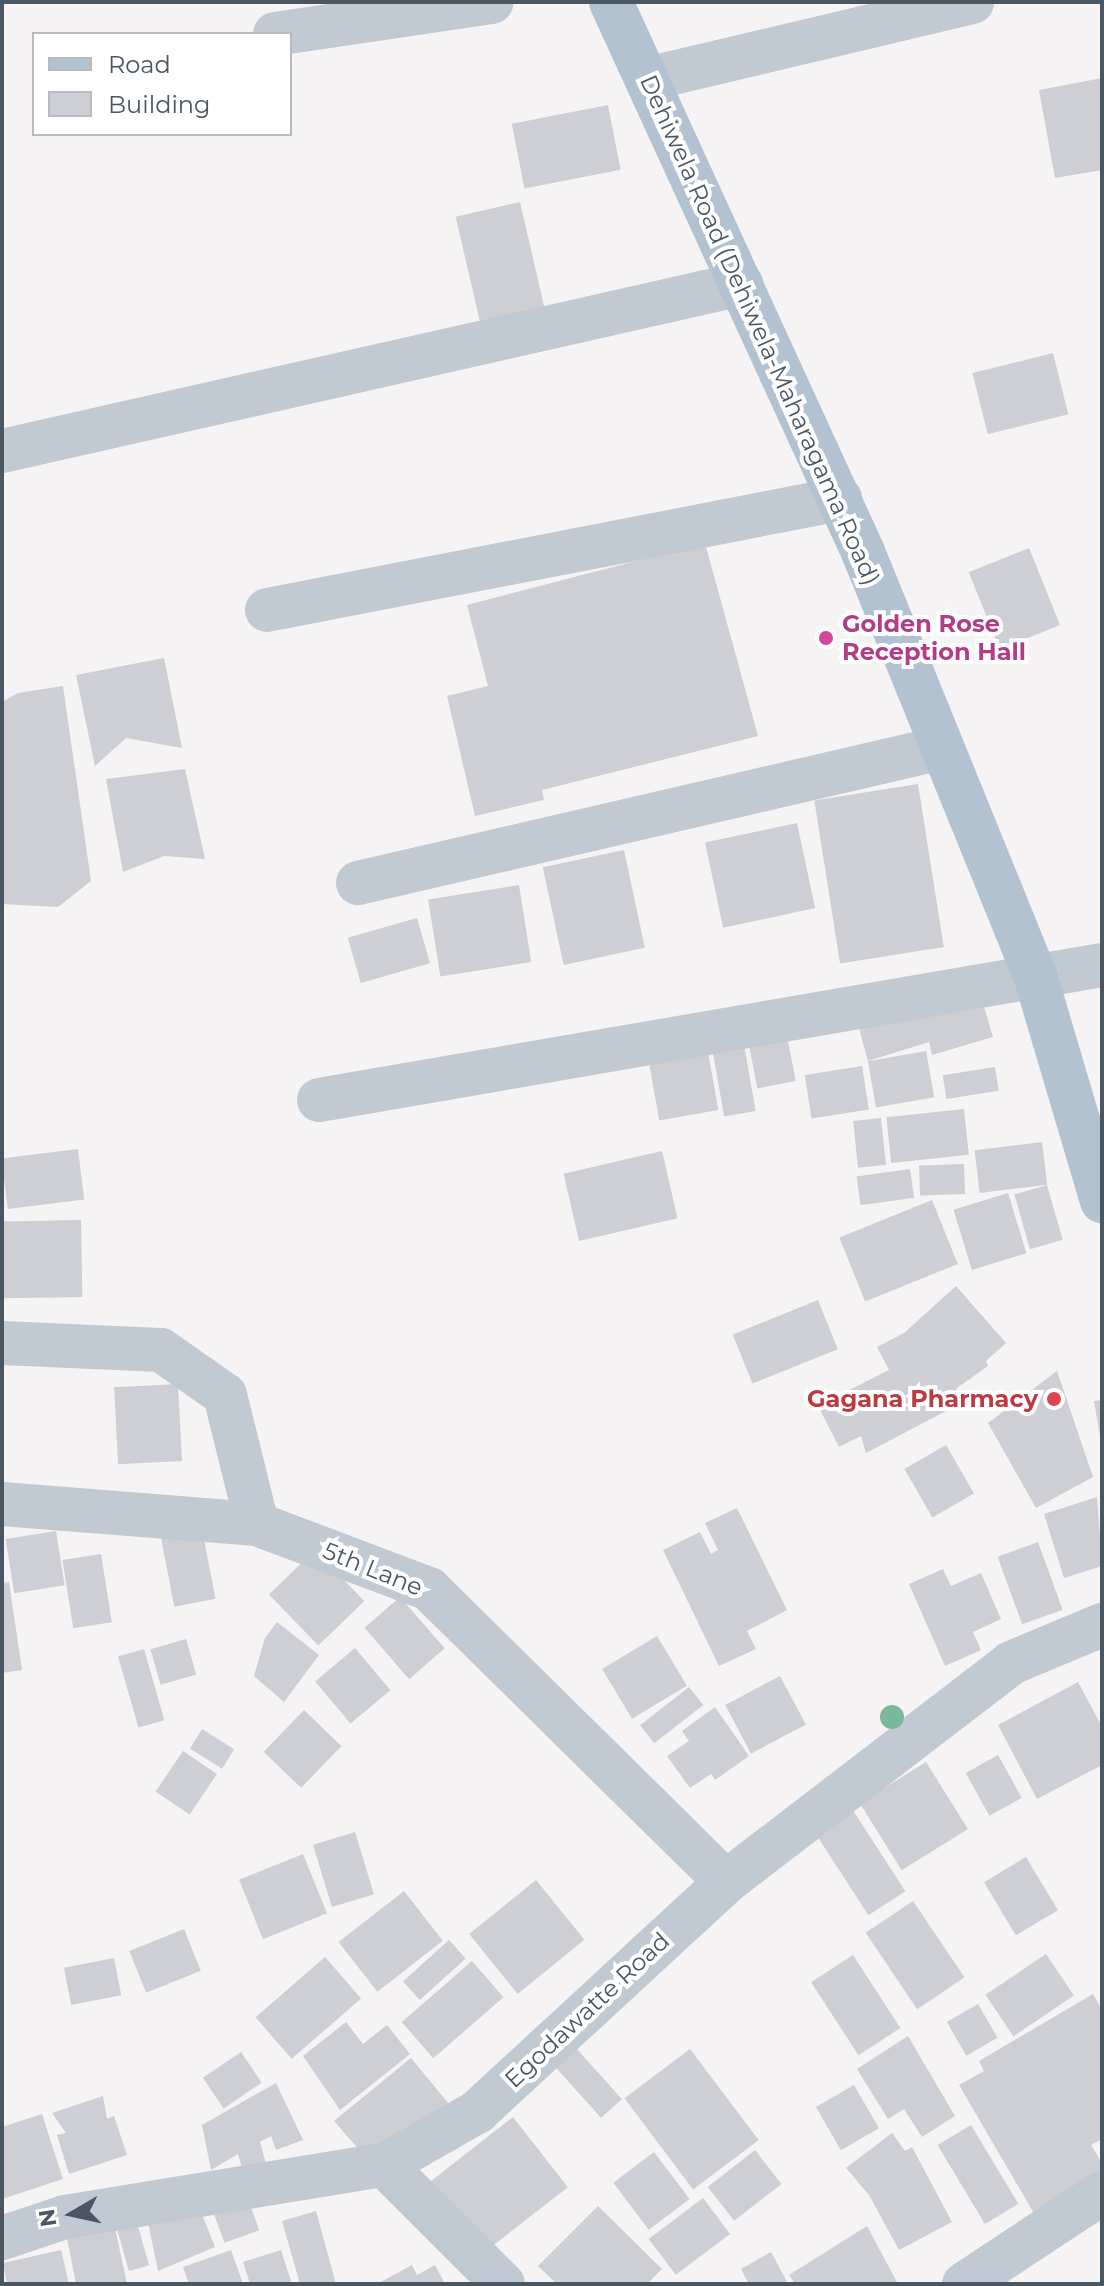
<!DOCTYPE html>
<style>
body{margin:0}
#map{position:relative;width:1104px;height:2286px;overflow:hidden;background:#f5f3f3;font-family:Montserrat,sans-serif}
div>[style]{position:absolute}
.building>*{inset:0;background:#cdcfd5;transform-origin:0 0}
.minor>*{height:44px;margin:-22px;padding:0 22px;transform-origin:22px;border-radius:22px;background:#c1cad2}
.tertiary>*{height:44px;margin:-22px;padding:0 22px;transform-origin:22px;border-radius:22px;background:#c1cad2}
.primary>*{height:44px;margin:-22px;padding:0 22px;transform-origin:22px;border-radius:22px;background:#b3c2d1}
.trees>*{width:24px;height:24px;margin:-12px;border-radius:50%;background:#7bb799}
.dots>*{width:22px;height:22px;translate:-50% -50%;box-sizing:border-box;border:4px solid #fff;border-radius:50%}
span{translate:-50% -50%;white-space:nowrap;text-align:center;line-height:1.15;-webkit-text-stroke:8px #fff;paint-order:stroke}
.street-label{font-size:24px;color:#4a5661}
.hotel-label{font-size:24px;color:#b23c85;font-weight:700}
.left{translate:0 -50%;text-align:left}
.health-label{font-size:24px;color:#be3a42;font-weight:700}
.right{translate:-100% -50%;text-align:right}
.frame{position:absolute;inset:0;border:4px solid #4a5661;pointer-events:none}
.legend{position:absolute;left:32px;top:32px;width:260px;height:104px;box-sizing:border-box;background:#fff;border:2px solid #b7bbc0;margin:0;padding:10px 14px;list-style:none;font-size:24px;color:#4a5661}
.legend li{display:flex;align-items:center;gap:16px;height:40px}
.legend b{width:40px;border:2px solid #b7bbc0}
.north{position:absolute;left:32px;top:2174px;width:80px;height:80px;-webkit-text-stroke:6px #fff;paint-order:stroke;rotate:261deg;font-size:22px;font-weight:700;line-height:32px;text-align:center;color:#4a5661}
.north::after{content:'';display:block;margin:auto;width:28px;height:36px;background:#4a5661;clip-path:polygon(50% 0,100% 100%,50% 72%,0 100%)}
</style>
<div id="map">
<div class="building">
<i style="clip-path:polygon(1102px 78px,1102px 170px,1055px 178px,1039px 90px)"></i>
<i style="left:608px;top:105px;width:66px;height:98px;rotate:79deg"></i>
<i style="left:520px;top:202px;width:123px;height:66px;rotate:77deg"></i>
<i style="left:1053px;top:353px;width:63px;height:83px;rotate:76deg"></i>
<i style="clip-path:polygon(705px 543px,758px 736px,542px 790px,544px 800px,475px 816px,447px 696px,488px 686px,467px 605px)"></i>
<i style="left:1029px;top:548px;width:83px;height:65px;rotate:68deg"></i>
<i style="clip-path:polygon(164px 658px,182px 748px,126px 738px,95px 766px,76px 675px)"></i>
<i style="clip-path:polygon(63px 686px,91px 881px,58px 907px,2px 904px,2px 702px,18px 693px)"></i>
<i style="clip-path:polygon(185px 769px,205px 859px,164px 856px,123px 872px,106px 779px)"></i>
<i style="left:918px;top:784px;width:165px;height:105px;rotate:81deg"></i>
<i style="left:797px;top:823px;width:87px;height:94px;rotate:78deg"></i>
<i style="left:624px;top:850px;width:100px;height:83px;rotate:78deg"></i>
<i style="left:519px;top:885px;width:78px;height:92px;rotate:81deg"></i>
<i style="left:417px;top:918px;width:47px;height:72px;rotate:74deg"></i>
<i style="clip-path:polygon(979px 990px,993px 1037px,932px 1055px,929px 1042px,868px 1061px,858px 1025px)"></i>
<i style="left:786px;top:1031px;width:51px;height:39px;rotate:79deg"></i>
<i style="left:743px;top:1039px;width:73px;height:32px;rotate:80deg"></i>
<i style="left:707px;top:1046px;width:65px;height:60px;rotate:80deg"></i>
<i style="left:926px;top:1051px;width:47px;height:59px;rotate:80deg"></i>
<i style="left:862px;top:1066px;width:44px;height:58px;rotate:81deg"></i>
<i style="left:995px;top:1067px;width:24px;height:53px;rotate:81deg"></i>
<i style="left:964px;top:1109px;width:46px;height:78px;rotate:84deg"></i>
<i style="left:881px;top:1118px;width:47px;height:28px;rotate:84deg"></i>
<i style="left:1042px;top:1142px;width:43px;height:68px;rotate:83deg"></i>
<i style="left:78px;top:1149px;width:51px;height:77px;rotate:83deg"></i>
<i style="left:662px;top:1151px;width:69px;height:101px;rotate:77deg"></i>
<i style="left:964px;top:1164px;width:30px;height:45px;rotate:88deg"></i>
<i style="left:910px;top:1169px;width:29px;height:54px;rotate:82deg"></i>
<i style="left:1047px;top:1185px;width:57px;height:34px;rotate:74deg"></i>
<i style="left:1008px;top:1193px;width:63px;height:57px;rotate:73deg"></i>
<i style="left:932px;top:1200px;width:69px;height:100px;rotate:68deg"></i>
<i style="left:81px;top:1220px;width:77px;height:79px;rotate:89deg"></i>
<i style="clip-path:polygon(956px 1286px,1006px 1343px,986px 1361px,988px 1366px,957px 1388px,946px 1411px,866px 1453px,861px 1436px,839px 1447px,818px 1406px,889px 1370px,877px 1347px,904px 1333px)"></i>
<i style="left:818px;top:1300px;width:53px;height:92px;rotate:68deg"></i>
<i style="clip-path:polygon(1057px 1371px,1093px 1477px,1036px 1508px,988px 1423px)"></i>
<i style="left:178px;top:1384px;width:77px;height:64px;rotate:87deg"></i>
<i style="clip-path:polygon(1102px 1400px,1102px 1436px,1100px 1436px,1094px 1401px)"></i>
<i style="left:946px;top:1445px;width:56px;height:48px;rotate:60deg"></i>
<i style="clip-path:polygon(1097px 1497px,1102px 1566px,1064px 1578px,1044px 1514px)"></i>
<i style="clip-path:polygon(737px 1508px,787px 1610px,747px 1631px,756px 1649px,719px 1666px,663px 1550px,700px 1532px,711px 1554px,718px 1550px,705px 1523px)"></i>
<i style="left:202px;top:1529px;width:71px;height:42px;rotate:79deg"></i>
<i style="left:56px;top:1531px;width:55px;height:51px;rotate:81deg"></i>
<i style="left:1038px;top:1542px;width:72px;height:43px;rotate:70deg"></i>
<i style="left:315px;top:1550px;width:71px;height:64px;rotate:46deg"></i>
<i style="left:101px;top:1554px;width:69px;height:39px;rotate:81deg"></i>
<i style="clip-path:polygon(943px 1569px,951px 1586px,981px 1573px,1001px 1619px,973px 1632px,981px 1650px,945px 1666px,909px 1584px)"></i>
<i style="clip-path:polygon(9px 1582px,22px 1670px,2px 1673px,2px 1583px)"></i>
<i style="left:400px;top:1597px;width:68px;height:47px;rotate:49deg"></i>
<i style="clip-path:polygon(277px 1622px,319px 1655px,284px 1702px,254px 1676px,265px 1638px)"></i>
<i style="left:657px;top:1636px;width:58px;height:64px;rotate:59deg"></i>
<i style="left:186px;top:1639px;width:37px;height:37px;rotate:74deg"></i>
<i style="left:355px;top:1648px;width:55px;height:52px;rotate:50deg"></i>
<i style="left:144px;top:1649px;width:74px;height:27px;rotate:74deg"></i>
<i style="left:780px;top:1676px;width:55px;height:62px;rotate:62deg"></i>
<i style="clip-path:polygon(1078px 1682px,1102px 1727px,1102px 1765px,1037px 1799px,998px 1725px)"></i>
<i style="left:689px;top:1687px;width:23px;height:62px;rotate:52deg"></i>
<i style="clip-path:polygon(715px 1707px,749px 1756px,715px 1780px,711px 1774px,690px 1788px,667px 1756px,689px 1741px,682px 1731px)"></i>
<i style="left:304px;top:1710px;width:52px;height:58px;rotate:44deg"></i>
<i style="left:202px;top:1729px;width:38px;height:23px;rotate:32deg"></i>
<i style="left:183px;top:1751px;width:41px;height:49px;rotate:34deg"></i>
<i style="left:998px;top:1755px;width:49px;height:37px;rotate:61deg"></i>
<i style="left:926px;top:1762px;width:79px;height:78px;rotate:58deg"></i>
<i style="left:852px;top:1809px;width:98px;height:44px;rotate:57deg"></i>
<i style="left:355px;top:1832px;width:65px;height:44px;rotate:73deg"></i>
<i style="left:303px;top:1854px;width:64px;height:69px;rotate:68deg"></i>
<i style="left:1026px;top:1857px;width:62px;height:49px;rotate:59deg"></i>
<i style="left:536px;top:1880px;width:77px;height:86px;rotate:51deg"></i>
<i style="left:404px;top:1891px;width:63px;height:83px;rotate:52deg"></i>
<i style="left:913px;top:1901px;width:92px;height:57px;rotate:56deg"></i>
<i style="left:184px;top:1929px;width:45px;height:59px;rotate:68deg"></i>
<i style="left:449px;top:1940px;width:25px;height:62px;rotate:48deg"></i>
<i style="left:1046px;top:1954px;width:50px;height:73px;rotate:56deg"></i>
<i style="left:853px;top:1955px;width:87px;height:50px;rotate:57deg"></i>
<i style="left:325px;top:1957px;width:55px;height:92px;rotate:49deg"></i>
<i style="left:114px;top:1958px;width:38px;height:51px;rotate:79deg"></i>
<i style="left:472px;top:1961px;width:48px;height:93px;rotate:49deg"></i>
<i style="clip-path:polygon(1093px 1994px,1102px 2010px,1102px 2139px,1091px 2145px,1102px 2163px,1102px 2192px,1042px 2227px,959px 2085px,984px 2071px,979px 2061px)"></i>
<i style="left:978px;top:2004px;width:39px;height:36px;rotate:60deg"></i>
<i style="clip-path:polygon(346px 2022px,363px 2044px,387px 2025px,410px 2054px,340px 2110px,303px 2056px)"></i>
<i style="clip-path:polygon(908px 2036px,955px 2116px,922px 2137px,904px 2109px,888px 2119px,857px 2069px)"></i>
<i style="left:575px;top:2047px;width:70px;height:28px;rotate:48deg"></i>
<i style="left:690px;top:2049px;width:114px;height:82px;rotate:53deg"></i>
<i style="left:241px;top:2052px;width:37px;height:46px;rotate:56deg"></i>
<i style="clip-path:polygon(411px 2058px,449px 2104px,362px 2153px,334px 2121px)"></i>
<i style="clip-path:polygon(276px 2083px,303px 2140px,276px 2150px,271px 2136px,260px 2142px,266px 2164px,243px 2171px,238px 2154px,211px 2170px,202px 2125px)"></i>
<i style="left:854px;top:2085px;width:50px;height:44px;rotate:60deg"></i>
<i style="clip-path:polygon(103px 2096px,107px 2119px,114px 2116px,127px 2155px,69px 2174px,57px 2135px,66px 2133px,52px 2113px)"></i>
<i style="clip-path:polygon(42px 2114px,63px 2179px,2px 2199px,2px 2127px)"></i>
<i style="left:513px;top:2117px;width:89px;height:108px;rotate:52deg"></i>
<i style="left:971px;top:2125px;width:92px;height:39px;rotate:59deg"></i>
<i style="clip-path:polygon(892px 2133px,905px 2151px,912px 2147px,952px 2222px,899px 2250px,869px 2195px,846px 2168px)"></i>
<i style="left:755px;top:2150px;width:43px;height:60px;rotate:52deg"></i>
<i style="left:654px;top:2152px;width:59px;height:51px;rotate:53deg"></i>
<i style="left:703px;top:2198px;width:45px;height:68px;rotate:53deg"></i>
<i style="left:249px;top:2202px;width:30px;height:37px;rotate:70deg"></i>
<i style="clip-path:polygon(598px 2206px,662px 2269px,647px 2284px,557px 2284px,538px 2266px)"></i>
<i style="clip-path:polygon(316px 2211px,336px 2284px,300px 2284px,282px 2221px)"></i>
<i style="clip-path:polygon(201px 2212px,215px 2247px,158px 2271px,148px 2222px)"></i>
<i style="left:137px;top:2223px;width:44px;height:21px;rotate:74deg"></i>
<i style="clip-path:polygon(867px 2226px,898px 2284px,795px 2284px,789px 2275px)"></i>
<i style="clip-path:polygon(115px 2228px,127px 2284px,76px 2284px,67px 2238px)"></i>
<i style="clip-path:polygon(61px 2250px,69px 2284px,7px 2284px,3px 2263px)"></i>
<i style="clip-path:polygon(231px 2250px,243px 2284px,189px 2284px,183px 2267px)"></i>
<i style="clip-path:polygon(281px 2250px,292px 2284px,250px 2284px,243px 2262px)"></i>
<i style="clip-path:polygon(771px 2252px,788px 2284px,749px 2284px,741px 2269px)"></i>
<i style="clip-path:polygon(412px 2265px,417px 2275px,435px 2265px,445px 2284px,377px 2284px)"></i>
</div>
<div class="minor">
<i style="left:275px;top:34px;width:219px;rotate:-8.4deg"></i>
<i style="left:647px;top:79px;width:334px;rotate:-13.3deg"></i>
<i style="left:2px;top:451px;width:758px;rotate:-12.73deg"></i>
<i style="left:267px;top:610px;width:584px;rotate:-10.96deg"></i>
<i style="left:358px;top:883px;width:599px;rotate:-13.02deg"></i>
<i style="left:319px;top:1100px;width:795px;rotate:-9.78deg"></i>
<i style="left:2px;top:1343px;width:159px;rotate:2.5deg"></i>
<i style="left:161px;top:1350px;width:78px;rotate:35.1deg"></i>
<i style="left:225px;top:1395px;width:133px;rotate:76.1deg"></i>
<i style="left:2px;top:1504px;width:256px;rotate:4.5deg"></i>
<i style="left:257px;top:1524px;width:184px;rotate:20.7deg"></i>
<i style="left:429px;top:1589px;width:417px;rotate:44.6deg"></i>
<i style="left:384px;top:2165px;width:168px;rotate:45deg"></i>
<i style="left:964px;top:2284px;width:165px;rotate:-33.4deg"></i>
</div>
<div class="tertiary">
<i style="left:2px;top:2238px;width:66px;rotate:-18.4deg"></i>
<i style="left:65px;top:2217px;width:323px;rotate:-9.3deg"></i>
<i style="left:384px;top:2165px;width:107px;rotate:-29.7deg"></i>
<i style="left:477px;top:2112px;width:339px;rotate:-42.7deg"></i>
<i style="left:726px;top:1882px;width:359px;rotate:-37.5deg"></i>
<i style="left:1011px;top:1663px;width:99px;rotate:-22.7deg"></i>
</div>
<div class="primary">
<i style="left:611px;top:2px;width:605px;rotate:65.38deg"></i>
<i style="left:863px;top:552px;width:457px;rotate:67.9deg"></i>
<i style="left:1035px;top:975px;width:236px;rotate:73.5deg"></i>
</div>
<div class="trees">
<i style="left:892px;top:1717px"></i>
</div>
<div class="dots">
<i style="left:826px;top:638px;background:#d1479c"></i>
<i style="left:1054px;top:1399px;background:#e0444e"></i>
</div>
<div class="street-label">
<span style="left:760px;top:330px;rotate:66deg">Dehiwela Road (Dehiwela-Maharagama Road)</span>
<span style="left:373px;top:1569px;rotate:22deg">5th Lane</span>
<span style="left:587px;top:2010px;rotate:-43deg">Egodawatte Road</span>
</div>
<div class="hotel-label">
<span class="left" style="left:842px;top:638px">Golden Rose<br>Reception Hall</span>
</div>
<div class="health-label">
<span class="right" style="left:1038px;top:1399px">Gagana Pharmacy</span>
</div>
<div class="frame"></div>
<ul class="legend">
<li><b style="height:10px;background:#b3c2d1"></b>Road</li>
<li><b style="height:22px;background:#cdcfd5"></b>Building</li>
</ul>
<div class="north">N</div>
</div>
